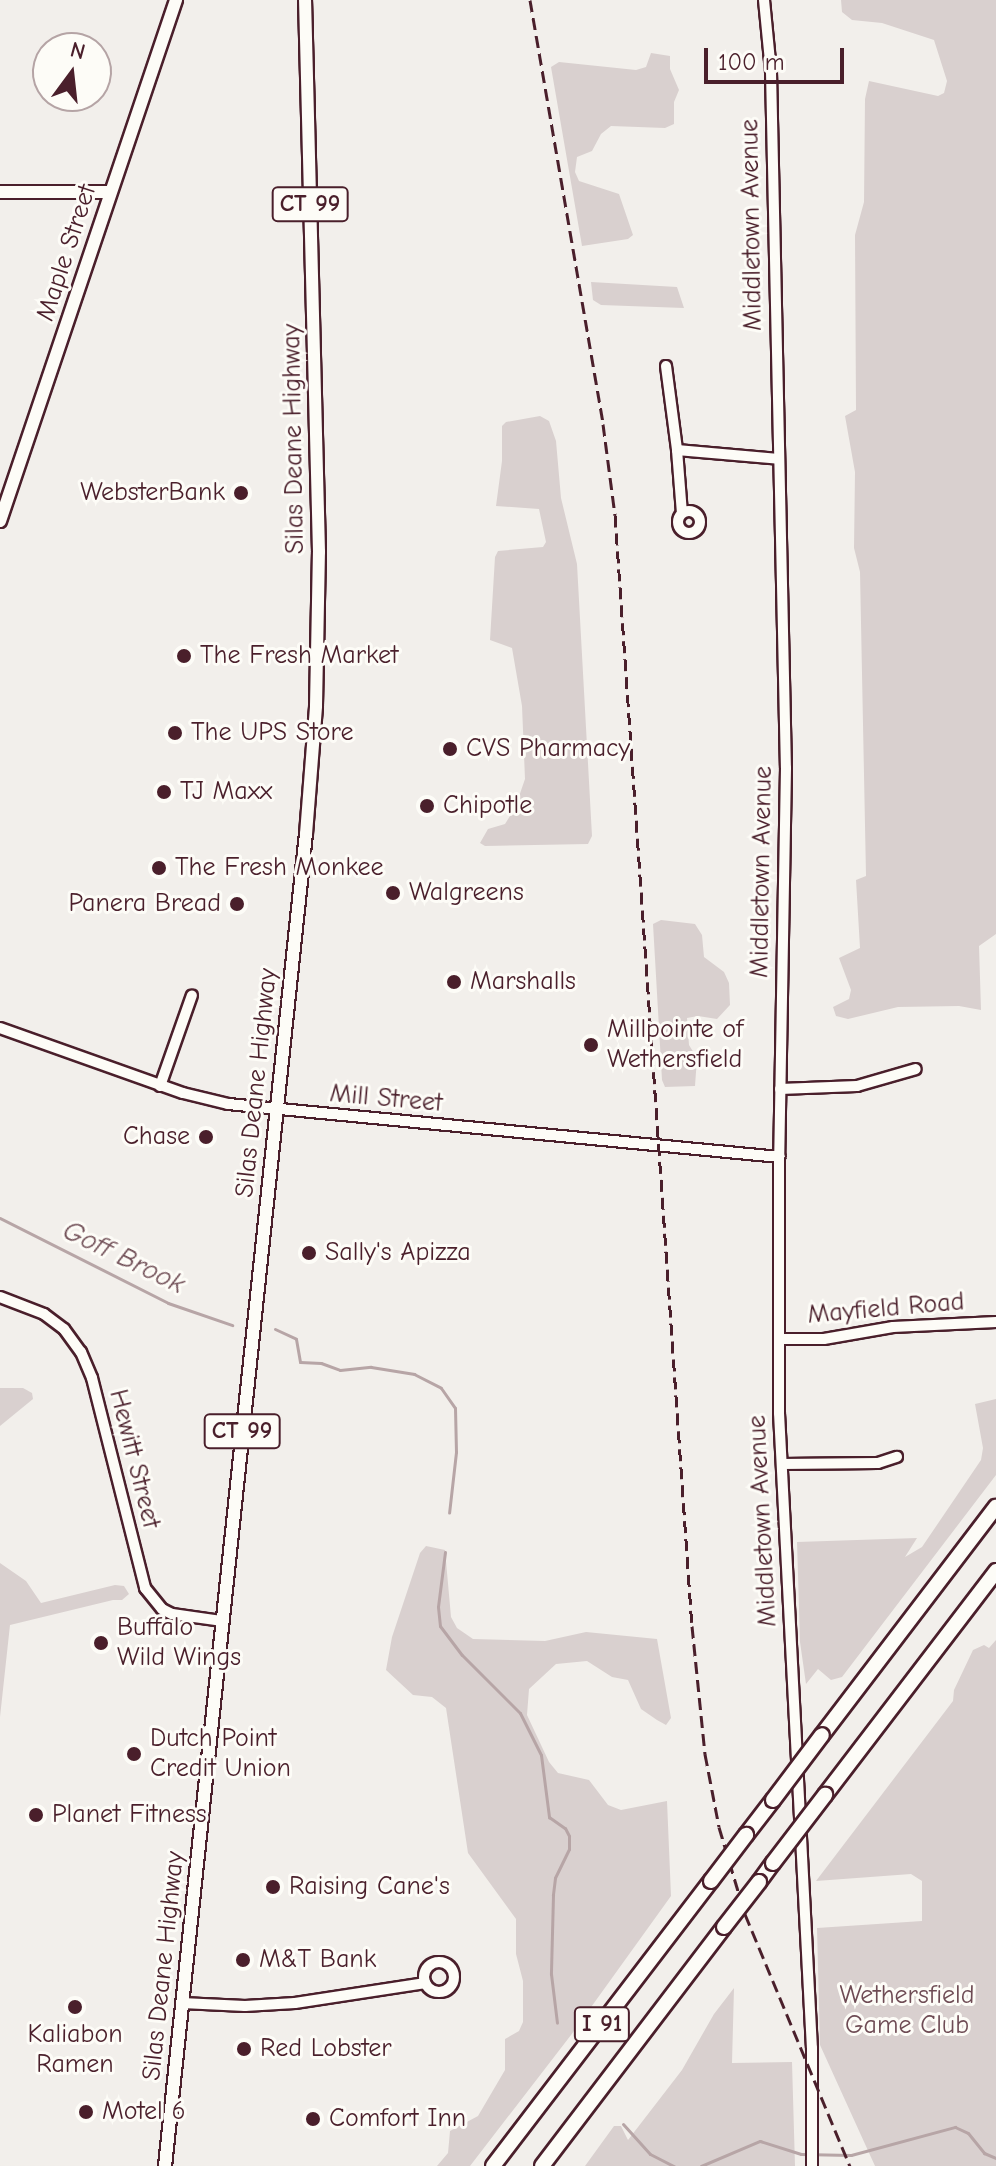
<!DOCTYPE html>
<style>
body{margin:0}
#map{position:relative;width:996px;height:2166px;overflow:hidden;background:#f2efeb;font-family:"Comic Neue",sans-serif}
div>[style]{position:absolute}
.green>*{inset:0;background:#d9d0cf}
.stream>*{height:3px;margin:-1.5px;padding:0 1.5px;transform-origin:1.5px;border-radius:1.5px;background:#b7a5a6}
.roads{filter:drop-shadow(2px 0 #4a1f2b) drop-shadow(-2px 0 #4a1f2b) drop-shadow(0 2px #4a1f2b) drop-shadow(0 -2px #4a1f2b)}
.minor>*{height:10px;margin:-5px;padding:0 5px;transform-origin:5px;border-radius:5px;background:#fdfcf7}
.minor>.ring{margin:-5px;padding:0;box-sizing:content-box;background:none;border:10px solid #fdfcf7;border-radius:50%}
.major>*{height:12px;margin:-6px;padding:0 6px;transform-origin:6px;border-radius:6px;background:#fdfcf7}
.highway>*{height:14px;margin:-7px;padding:0 7px;transform-origin:7px;border-radius:7px;background:#fdfcf7}
.rail>*{height:3px;margin-top:-1.5px;transform-origin:0;background:repeating-linear-gradient(90deg,#4a1f2b 0 12px,transparent 0 18px)}
.bridges{filter:drop-shadow(2px 0 #4a1f2b) drop-shadow(-2px 0 #4a1f2b) drop-shadow(0 2px #4a1f2b) drop-shadow(0 -2px #4a1f2b)}
.highway-bridge>*{height:14px;margin:-7px;padding:0 7px;transform-origin:7px;border-radius:7px;background:#fdfcf7}
.dots>*{width:22px;height:22px;translate:-50% -50%;box-sizing:border-box;border:4px solid #fdfcf7;border-radius:50%}
span{translate:-50% -50%;white-space:nowrap;text-align:center;line-height:1.15;-webkit-text-stroke:6px #fdfcf7;paint-order:stroke}
.shield-label span{padding:2px 6px;background:#fdfcf7;border:2px solid;border-radius:6px;-webkit-text-stroke-width:0}
.shield-label{font-size:24px;color:#4a1f2b;font-weight:700}
.street-label{font-size:26px;color:#4a1f2b}
.poi-label{font-size:26px;color:#4a1f2b}
.right{translate:-100% -50%;text-align:right}
.left{translate:0 -50%;text-align:left}
.park-label{font-size:26px;color:#6e4b54}
.water-label{font-size:28px;color:#704e56;font-style:italic}
.north{position:absolute;left:32px;top:32px;width:80px;height:80px;box-sizing:border-box;background:#fdfcf7;border:2px solid #b5a4a5;border-radius:50%;rotate:15deg;font-size:22px;font-weight:700;line-height:32px;text-align:center;color:#4a1f2b}
.north::after{content:'';display:block;margin:auto;width:28px;height:36px;background:#4a1f2b;clip-path:polygon(50% 0,100% 100%,50% 72%,0 100%)}
.scale{position:absolute;left:704px;top:48px;width:140px;height:36px;box-sizing:border-box;border:4px solid #4a1f2b;border-top:0;padding-left:10px;font-size:24px;line-height:28px;white-space:nowrap;color:#4a1f2b;-webkit-text-stroke:6px #fdfcf7;paint-order:stroke}
</style>
<div id="map">
<div class="green">
<i style="clip-path:polygon(841px 0,996px 0,996px 934px,979px 946px,981px 1010px,959px 1006px,898px 1007px,848px 1019px,836px 1016px,833px 1007px,849px 999px,851px 990px,839px 958px,860px 948px,856px 880px,866px 876px,860px 572px,854px 548px,855px 472px,845px 416px,856px 410px,855px 235px,864px 202px,865px 99px,869px 81px,938px 96px,944px 93px,947px 81px,934px 40px,882px 23px,852px 20px,842px 12px)"></i>
<i style="clip-path:polygon(651px 53px,670px 56px,670px 69px,679px 90px,674px 102px,674px 124px,665px 128px,611px 126px,601px 134px,592px 151px,577px 157px,575px 172px,579px 181px,619px 194px,633px 235px,628px 239px,582px 246px,551px 67px,559px 62px,636px 70px,646px 67px)"></i>
<i style="clip-path:polygon(591px 282px,677px 287px,684px 308px,601px 305px,593px 300px)"></i>
<i style="clip-path:polygon(540px 416px,549px 421px,556px 441px,561px 498px,577px 564px,592px 836px,588px 844px,485px 846px,480px 843px,488px 829px,505px 824px,515px 808px,525px 779px,522px 706px,512px 648px,490px 640px,495px 557px,498px 551px,543px 547px,546px 542px,539px 509px,496px 506px,502px 461px,502px 426px,506px 422px)"></i>
<i style="clip-path:polygon(661px 920px,695px 924px,702px 935px,704px 957px,724px 972px,729px 983px,730px 1005px,717px 1019px,698px 1016px,687px 1018px,689px 1045px,697px 1058px,695px 1086px,665px 1087px,662px 1080px,653px 924px)"></i>
<i style="clip-path:polygon(0 1388px,23px 1388px,32px 1393px,33px 1399px,0 1426px)"></i>
<i style="clip-path:polygon(996px 1399px,996px 1475px,842px 1677px,831px 1680px,818px 1669px,806px 1684px,800px 1642px,797px 1542px,917px 1538px,905px 1557px,922px 1547px,981px 1460px,983px 1448px,975px 1404px)"></i>
<i style="clip-path:polygon(426px 1546px,445px 1550px,451px 1617px,457px 1628px,473px 1639px,545px 1641px,586px 1632px,657px 1639px,671px 1718px,666px 1725px,657px 1720px,641px 1709px,628px 1680px,612px 1677px,587px 1661px,556px 1664px,529px 1689px,527px 1715px,549px 1762px,558px 1773px,589px 1780px,608px 1805px,621px 1810px,667px 1801px,671px 1896px,571px 2035px,470px 2166px,437px 2166px,448px 2153px,450px 2131px,478px 2116px,505px 2070px,505px 2039px,519px 2031px,523px 2022px,523px 1981px,516px 1954px,516px 1919px,468px 1853px,446px 1708px,432px 1697px,413px 1695px,386px 1670px,392px 1637px,420px 1553px)"></i>
<i style="clip-path:polygon(0 1563px,26px 1581px,41px 1603px,115px 1585px,124px 1586px,129px 1594px,122px 1600px,113px 1600px,10px 1625px,0 1717px)"></i>
<i style="clip-path:polygon(996px 1640px,996px 2166px,875px 2166px,820px 2045px,817px 1928px,922px 1921px,922px 1881px,911px 1874px,816px 1881px,953px 1701px,954px 1690px,973px 1650px,984px 1645px,989px 1648px)"></i>
<i style="clip-path:polygon(734px 1988px,732px 2063px,792px 2062px,795px 2166px,585px 2166px,614px 2126px,621px 2126px,628px 2140px,682px 2070px,714px 2014px)"></i>
</div>
<div class="stream">
<i style="left:0;top:1218px;width:188px;rotate:26.8deg"></i>
<i style="left:168px;top:1303px;width:68px;rotate:19deg"></i>
<i style="left:275px;top:1329px;width:23px;rotate:25deg"></i>
<i style="left:296px;top:1339px;width:23px;rotate:80deg"></i>
<i style="left:300px;top:1362px;width:21px;rotate:3deg"></i>
<i style="left:321px;top:1363px;width:20px;rotate:20deg"></i>
<i style="left:340px;top:1370px;width:31px;rotate:-6deg"></i>
<i style="left:371px;top:1367px;width:44px;rotate:9.2deg"></i>
<i style="left:414px;top:1374px;width:30px;rotate:27deg"></i>
<i style="left:441px;top:1388px;width:24px;rotate:55deg"></i>
<i style="left:455px;top:1408px;width:44px;rotate:88.7deg"></i>
<i style="left:456px;top:1452px;width:61px;rotate:96.5deg"></i>
<i style="left:445px;top:1552px;width:55px;rotate:97.3deg"></i>
<i style="left:438px;top:1607px;width:19px;rotate:84deg"></i>
<i style="left:440px;top:1626px;width:36px;rotate:53deg"></i>
<i style="left:462px;top:1655px;width:82px;rotate:45deg"></i>
<i style="left:520px;top:1713px;width:47px;rotate:63.4deg"></i>
<i style="left:541px;top:1755px;width:63px;rotate:82.6deg"></i>
<i style="left:549px;top:1817px;width:19px;rotate:35deg"></i>
<i style="left:565px;top:1828px;width:9px;rotate:63deg"></i>
<i style="left:569px;top:1836px;width:13px;rotate:90deg"></i>
<i style="left:569px;top:1849px;width:32px;rotate:116deg"></i>
<i style="left:555px;top:1878px;width:17px;rotate:97deg"></i>
<i style="left:553px;top:1895px;width:79px;rotate:91.5deg"></i>
<i style="left:551px;top:1974px;width:49px;rotate:83deg"></i>
<i style="left:623px;top:2124px;width:40px;rotate:48deg"></i>
<i style="left:650px;top:2154px;width:27px;rotate:27deg"></i>
<i style="left:701px;top:2166px;width:64px;rotate:-23deg"></i>
<i style="left:760px;top:2141px;width:43px;rotate:17.6deg"></i>
<i style="left:801px;top:2154px;width:50px;rotate:1.1deg"></i>
<i style="left:851px;top:2155px;width:108px;rotate:-15.1deg"></i>
<i style="left:955px;top:2127px;width:14px;rotate:25deg"></i>
<i style="left:968px;top:2133px;width:26px;rotate:51deg"></i>
<i style="left:984px;top:2153px;width:13px;rotate:23deg"></i>
</div>
<div class="roads">
<div class="minor">
<i style="left:764px;top:0;width:72px;rotate:84.4deg"></i>
<i style="left:771px;top:72px;width:696px;rotate:88.77deg"></i>
<i style="left:786px;top:768px;width:389px;rotate:91deg"></i>
<i style="left:779px;top:1157px;width:256px;rotate:90deg"></i>
<i style="left:779px;top:1413px;width:636px;rotate:87.03deg"></i>
<i style="left:812px;top:2048px;width:118px;rotate:90deg"></i>
<i style="left:666px;top:366px;width:85px;rotate:82.5deg"></i>
<i style="left:677px;top:450px;width:102px;rotate:5deg"></i>
<i style="left:677px;top:450px;width:63px;rotate:85.5deg"></i>
<i class="ring" style="left:678px;top:511px;width:12px;height:12px"></i>
<i style="left:0;top:1028px;width:194px;rotate:19.6deg"></i>
<i style="left:183px;top:1093px;width:46px;rotate:13.7deg"></i>
<i style="left:228px;top:1104px;width:554px;rotate:5.49deg"></i>
<i style="left:160px;top:1086px;width:96px;rotate:-70.6deg"></i>
<i style="left:780px;top:1089px;width:77px;rotate:-2.2deg"></i>
<i style="left:857px;top:1086px;width:61px;rotate:-16.1deg"></i>
<i style="left:0;top:1297px;width:47px;rotate:21.1deg"></i>
<i style="left:44px;top:1314px;width:25px;rotate:37deg"></i>
<i style="left:64px;top:1329px;width:29px;rotate:54deg"></i>
<i style="left:81px;top:1352px;width:28px;rotate:67deg"></i>
<i style="left:92px;top:1378px;width:217px;rotate:75.8deg"></i>
<i style="left:145px;top:1588px;width:27px;rotate:51deg"></i>
<i style="left:162px;top:1609px;width:11px;rotate:27deg"></i>
<i style="left:172px;top:1614px;width:50px;rotate:8deg"></i>
<i style="left:779px;top:1339px;width:45px"></i>
<i style="left:824px;top:1339px;width:70px;rotate:-9.9deg"></i>
<i style="left:893px;top:1327px;width:103px;rotate:-2.8deg"></i>
<i style="left:782px;top:1464px;width:96px;rotate:-0.6deg"></i>
<i style="left:878px;top:1463px;width:20px;rotate:-18deg"></i>
<i class="ring" style="left:424px;top:1962px;width:20px;height:20px"></i>
<i style="left:182px;top:2003px;width:63px;rotate:2.7deg"></i>
<i style="left:245px;top:2006px;width:50px;rotate:-3.4deg"></i>
<i style="left:295px;top:2003px;width:132px;rotate:-8.7deg"></i>
</div>
<div class="major">
<i style="left:0;top:192px;width:110px"></i>
<i style="left:0;top:521px;width:550px;rotate:-71.33deg"></i>
<i style="left:165px;top:2166px;width:1339px;rotate:-83.96deg"></i>
<i style="left:306px;top:834px;width:128px;rotate:-85.5deg"></i>
<i style="left:316px;top:706px;width:154px;rotate:-88.9deg"></i>
<i style="left:319px;top:552px;width:552px;rotate:-91.45deg"></i>
</div>
<div class="highway">
<i style="left:822px;top:1735px;width:287px;rotate:-52.7deg"></i>
<i style="left:825px;top:1795px;width:282px;rotate:-52.6deg"></i>
<i style="left:746px;top:1835px;width:44px;rotate:-52.4deg"></i>
<i style="left:759px;top:1882px;width:24px;rotate:-54deg"></i>
<i style="left:493px;top:2166px;width:359px;rotate:-52.6deg"></i>
<i style="left:542px;top:2166px;width:300px;rotate:-52.7deg"></i>
</div>
</div>
<div class="rail">
<i style="left:530px;top:0;width:430px;rotate:80.2deg"></i>
<i style="left:603px;top:424px;width:92px;rotate:82.5deg"></i>
<i style="left:615px;top:515px;width:1114px;rotate:86.04deg"></i>
<i style="left:692px;top:1626px;width:129px;rotate:84.2deg"></i>
<i style="left:705px;top:1754px;width:74px;rotate:79.1deg"></i>
<i style="left:719px;top:1827px;width:91px;rotate:73.4deg"></i>
<i style="left:745px;top:1914px;width:273px;rotate:67.4deg"></i>
</div>
<div class="bridges">
<div class="highway-bridge">
<i style="left:773px;top:1800px;width:81px;rotate:-53deg"></i>
<i style="left:773px;top:1863px;width:86px;rotate:-52.6deg"></i>
<i style="left:711px;top:1881px;width:58px;rotate:-52.7deg"></i>
<i style="left:724px;top:1927px;width:57px;rotate:-52.1deg"></i>
</div>
</div>
<div class="dots">
<i style="left:241px;top:493px;background:#4a1f2b"></i>
<i style="left:184px;top:656px;background:#4a1f2b"></i>
<i style="left:175px;top:733px;background:#4a1f2b"></i>
<i style="left:450px;top:749px;background:#4a1f2b"></i>
<i style="left:164px;top:792px;background:#4a1f2b"></i>
<i style="left:427px;top:806px;background:#4a1f2b"></i>
<i style="left:159px;top:868px;background:#4a1f2b"></i>
<i style="left:393px;top:893px;background:#4a1f2b"></i>
<i style="left:237px;top:904px;background:#4a1f2b"></i>
<i style="left:454px;top:982px;background:#4a1f2b"></i>
<i style="left:591px;top:1045px;background:#4a1f2b"></i>
<i style="left:206px;top:1137px;background:#4a1f2b"></i>
<i style="left:309px;top:1253px;background:#4a1f2b"></i>
<i style="left:101px;top:1643px;background:#4a1f2b"></i>
<i style="left:134px;top:1754px;background:#4a1f2b"></i>
<i style="left:36px;top:1815px;background:#4a1f2b"></i>
<i style="left:273px;top:1887px;background:#4a1f2b"></i>
<i style="left:243px;top:1960px;background:#4a1f2b"></i>
<i style="left:75px;top:2007px;background:#4a1f2b"></i>
<i style="left:244px;top:2049px;background:#4a1f2b"></i>
<i style="left:86px;top:2112px;background:#4a1f2b"></i>
<i style="left:313px;top:2119px;background:#4a1f2b"></i>
</div>
<div class="shield-label">
<span style="left:310px;top:204px">CT 99</span>
<span style="left:242px;top:1431px">CT 99</span>
<span style="left:602px;top:2024px">I 91</span>
</div>
<div class="street-label">
<span style="left:752px;top:225px;rotate:-91deg">Middletown Avenue</span>
<span style="left:67px;top:253px;rotate:-72deg">Maple Street</span>
<span style="left:294px;top:439px;rotate:-91deg">Silas Deane Highway</span>
<span style="left:762px;top:872px;rotate:-89deg">Middletown Avenue</span>
<span style="left:257px;top:1083px;rotate:-84deg">Silas Deane Highway</span>
<span style="left:386px;top:1099px;rotate:5deg">Mill Street</span>
<span style="left:886px;top:1309px;rotate:-5deg">Mayfield Road</span>
<span style="left:134px;top:1459px;rotate:76deg">Hewitt Street</span>
<span style="left:763px;top:1521px;rotate:-93deg">Middletown Avenue</span>
<span style="left:164px;top:1966px;rotate:-84deg">Silas Deane Highway</span>
</div>
<div class="poi-label">
<span class="right" style="left:225px;top:493px">WebsterBank</span>
<span class="left" style="left:200px;top:656px">The Fresh Market</span>
<span class="left" style="left:191px;top:733px">The UPS Store</span>
<span class="left" style="left:466px;top:749px">CVS Pharmacy</span>
<span class="left" style="left:180px;top:792px">TJ Maxx</span>
<span class="left" style="left:443px;top:806px">Chipotle</span>
<span class="left" style="left:175px;top:868px">The Fresh Monkee</span>
<span class="left" style="left:409px;top:893px">Walgreens</span>
<span class="right" style="left:221px;top:904px">Panera Bread</span>
<span class="left" style="left:470px;top:982px">Marshalls</span>
<span class="left" style="left:607px;top:1045px">Millpointe of<br>Wethersfield</span>
<span class="right" style="left:190px;top:1137px">Chase</span>
<span class="left" style="left:325px;top:1253px">Sally's Apizza</span>
<span class="left" style="left:117px;top:1643px">Buffalo<br>Wild Wings</span>
<span class="left" style="left:150px;top:1754px">Dutch Point<br>Credit Union</span>
<span class="left" style="left:52px;top:1815px">Planet Fitness</span>
<span class="left" style="left:289px;top:1887px">Raising Cane's</span>
<span class="left" style="left:259px;top:1960px">M&amp;T Bank</span>
<span style="left:75px;top:2050px">Kaliabon<br>Ramen</span>
<span class="left" style="left:260px;top:2049px">Red Lobster</span>
<span class="left" style="left:102px;top:2112px">Motel 6</span>
<span class="left" style="left:329px;top:2119px">Comfort Inn</span>
</div>
<div class="park-label">
<span style="left:907px;top:2011px">Wethersfield<br>Game Club</span>
</div>
<div class="water-label">
<span style="left:124px;top:1257px;rotate:26deg">Goff Brook</span>
</div>
<div class="north">N</div>
<div class="scale">100 m</div>
</div>
